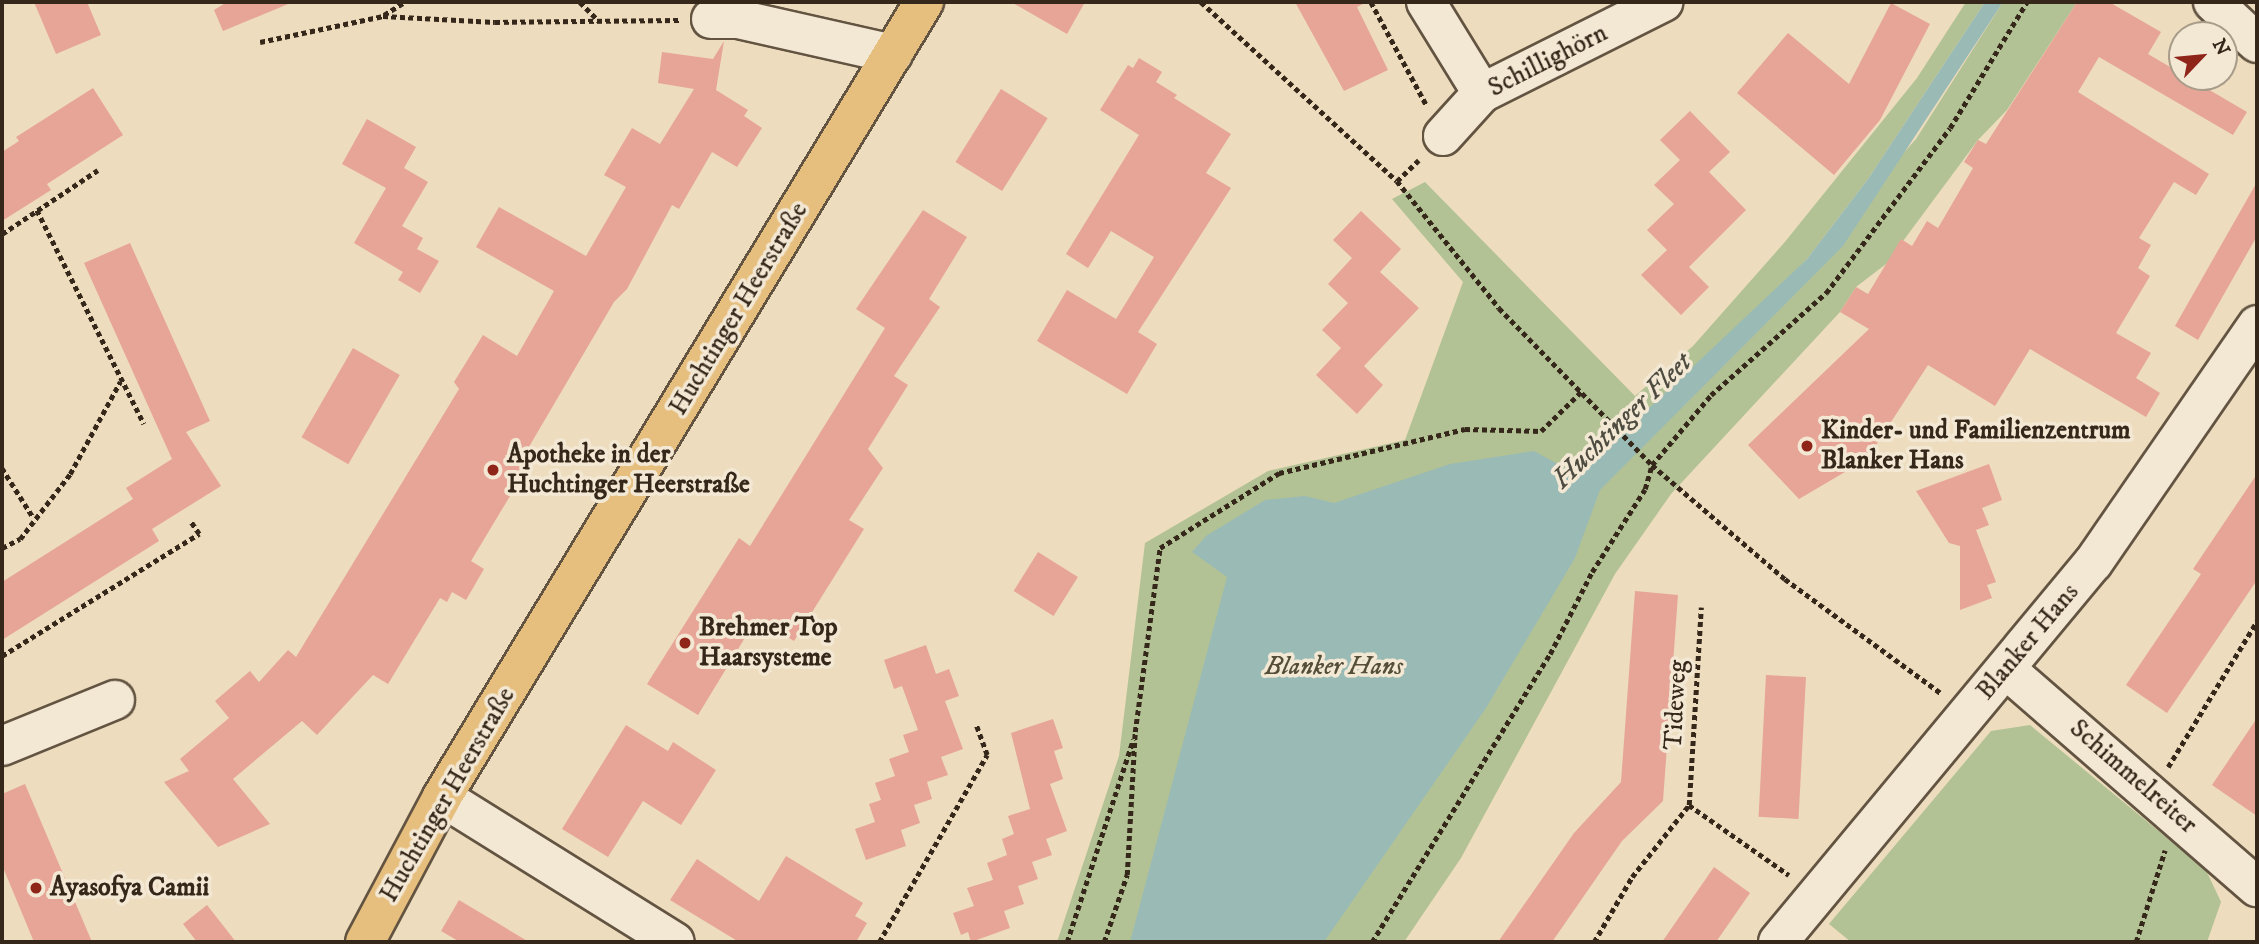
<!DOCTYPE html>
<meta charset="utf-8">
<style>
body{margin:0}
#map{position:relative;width:2259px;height:944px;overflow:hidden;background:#eddcbd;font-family:"IM FELL DW Pica",serif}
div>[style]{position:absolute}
.green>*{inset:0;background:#b2c295}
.water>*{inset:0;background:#9abab6}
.building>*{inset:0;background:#e7a597;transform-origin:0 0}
.path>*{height:4.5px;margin-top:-2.25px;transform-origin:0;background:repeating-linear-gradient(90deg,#352719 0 5px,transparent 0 8.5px)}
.roads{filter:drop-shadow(2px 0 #635442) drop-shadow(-2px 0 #635442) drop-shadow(0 2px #635442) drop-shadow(0 -2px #635442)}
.minor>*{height:38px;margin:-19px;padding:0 19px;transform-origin:19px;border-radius:19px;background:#f3e8d4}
.major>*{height:38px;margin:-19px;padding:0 19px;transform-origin:19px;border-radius:19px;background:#e6be7e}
.dots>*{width:19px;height:19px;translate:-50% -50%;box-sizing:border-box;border:4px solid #f3e8d4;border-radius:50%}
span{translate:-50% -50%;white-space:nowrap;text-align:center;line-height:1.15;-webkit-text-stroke:7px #f3e8d4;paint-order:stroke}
.street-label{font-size:26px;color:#352719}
.poi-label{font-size:26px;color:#352719;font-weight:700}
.left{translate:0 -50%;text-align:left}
.park-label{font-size:26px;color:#544e38;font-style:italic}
.water-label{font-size:28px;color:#4e4c40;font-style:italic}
.frame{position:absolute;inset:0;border:4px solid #352719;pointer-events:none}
.north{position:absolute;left:2168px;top:21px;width:70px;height:70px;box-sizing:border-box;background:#f3e8d4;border:2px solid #a79b89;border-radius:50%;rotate:64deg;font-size:19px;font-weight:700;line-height:28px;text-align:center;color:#352719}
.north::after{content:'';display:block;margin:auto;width:24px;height:32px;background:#8f2418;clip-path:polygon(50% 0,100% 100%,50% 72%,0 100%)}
</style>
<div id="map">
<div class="green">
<i style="clip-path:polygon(1966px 2px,1985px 2px,1868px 179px,1807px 259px,1747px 320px,1662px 425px,1916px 139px,2003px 2px,2077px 2px,2007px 110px,1978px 140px,1886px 264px,1856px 287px,1840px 312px,1671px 494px,1615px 574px,1461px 858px,1404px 942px,1057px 942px,1119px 756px,1145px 543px,1268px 471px,1405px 440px,1463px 282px,1392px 199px,1425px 182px,1635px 396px,1693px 346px,1784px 243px,1917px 78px)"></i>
<i style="clip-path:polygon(2030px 725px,2206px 870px,2221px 902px,2207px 942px,1851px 942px,1829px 924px,1991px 731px)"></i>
</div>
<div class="water">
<i style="clip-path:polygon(1985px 2px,2003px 2px,1843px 246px,1600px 490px,1575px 558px,1486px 708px,1324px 942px,1130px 942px,1227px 577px,1192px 552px,1206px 536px,1265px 500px,1305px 496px,1334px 503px,1450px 464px,1534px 451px,1578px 475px,1807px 259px,1868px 179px)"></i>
</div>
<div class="building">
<i style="clip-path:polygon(34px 2px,87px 2px,101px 35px,56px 54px)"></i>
<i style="clip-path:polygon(227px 2px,293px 2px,223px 31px,214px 10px)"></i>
<i style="clip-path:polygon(1011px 2px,1085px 2px,1067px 34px)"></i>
<i style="clip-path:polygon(1295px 2px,1367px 2px,1357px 7px,1388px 70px,1344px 91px)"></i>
<i style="clip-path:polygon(2077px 2px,2109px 2px,2161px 32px,2148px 54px,2247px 112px,2233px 135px,2099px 57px,2078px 92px,2209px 174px,2196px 195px,2174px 182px,2139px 238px,2151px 245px,2138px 268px,2150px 276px,2116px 333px,2151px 353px,2136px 378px,2160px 393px,2146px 417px,2030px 349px,1995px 406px,1928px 365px,1867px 459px,1799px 499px,1748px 445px,1869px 329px,1840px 312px,1856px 287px,1868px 294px,1901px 239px,1912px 246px,1927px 221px,1938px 228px,1973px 168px,1964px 162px,1978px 140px,1986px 144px)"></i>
<i style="clip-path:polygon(1891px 3px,1930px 24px,1880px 120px,1834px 175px,1737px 93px,1788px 33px,1849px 84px)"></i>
<i style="clip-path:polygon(724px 41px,716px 90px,748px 110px,744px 116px,762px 128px,737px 167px,712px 152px,679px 209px,672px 205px,627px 289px,614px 302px,523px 457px,531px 461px,471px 561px,484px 569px,466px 600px,452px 592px,447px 602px,440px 598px,388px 684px,373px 675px,317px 735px,302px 721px,233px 779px,270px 824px,218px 847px,164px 782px,189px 771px,180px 759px,229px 718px,215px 701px,250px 671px,259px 682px,288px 650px,296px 657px,459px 389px,454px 382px,483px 335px,517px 356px,554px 291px,476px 247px,499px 207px,586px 256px,626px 187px,604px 175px,632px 128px,660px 144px,694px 89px,658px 83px,662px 52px,713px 59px)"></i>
<i style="clip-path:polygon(1139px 58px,1162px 72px,1156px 82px,1177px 95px,1174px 98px,1231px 134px,1206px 173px,1231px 188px,1138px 332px,1157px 344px,1127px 394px,1037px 341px,1067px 290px,1116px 319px,1154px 257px,1111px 231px,1088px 268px,1066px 254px,1139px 135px,1100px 110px,1128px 65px,1133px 68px)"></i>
<i style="clip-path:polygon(93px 88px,123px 135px,47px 184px,51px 190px,2px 221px,2px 152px,19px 141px,16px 137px)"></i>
<i style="left:1001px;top:89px;width:55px;height:86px;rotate:32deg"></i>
<i style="clip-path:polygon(1690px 111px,1730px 152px,1709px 172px,1746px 210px,1689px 267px,1709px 287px,1681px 315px,1641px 275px,1667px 250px,1647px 230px,1674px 204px,1654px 185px,1680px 160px,1660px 140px)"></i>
<i style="clip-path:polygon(367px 119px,416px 147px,404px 168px,428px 182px,402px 226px,423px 238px,417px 249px,439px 261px,420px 293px,398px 280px,403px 272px,354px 243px,386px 188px,342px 164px)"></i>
<i style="clip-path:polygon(2257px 182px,2257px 236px,2198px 340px,2175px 326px)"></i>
<i style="clip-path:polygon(923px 210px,967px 237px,929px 299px,940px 307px,894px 376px,908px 385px,868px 449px,883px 468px,849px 520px,864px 529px,794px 641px,757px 618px,698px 715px,647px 684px,739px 538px,750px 546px,885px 328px,856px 309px)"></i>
<i style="clip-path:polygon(1361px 211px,1401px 249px,1380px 272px,1419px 308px,1364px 366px,1383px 385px,1357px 414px,1316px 375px,1341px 348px,1322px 330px,1348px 303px,1328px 284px,1352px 258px,1333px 240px)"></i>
<i style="clip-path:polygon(130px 243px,210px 421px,186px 432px,221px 486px,152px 529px,159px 541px,2px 640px,2px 582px,133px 499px,126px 488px,172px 459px,84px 263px)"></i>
<i style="left:353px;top:348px;width:54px;height:103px;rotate:30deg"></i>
<i style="clip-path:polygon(1989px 464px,2002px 500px,1982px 508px,1989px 525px,1976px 530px,1996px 582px,1987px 585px,1992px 598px,1960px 610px,1960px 546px,1949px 543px,1916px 491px)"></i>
<i style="clip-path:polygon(2257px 474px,2257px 580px,2167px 713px,2126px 685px,2201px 574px,2193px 569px)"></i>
<i style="left:1038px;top:552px;width:47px;height:46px;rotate:32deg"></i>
<i style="clip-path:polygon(1635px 591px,1678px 595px,1663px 801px,1622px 841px,1552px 942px,1498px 942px,1574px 833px,1621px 782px)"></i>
<i style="clip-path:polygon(926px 645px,936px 674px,949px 669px,959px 696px,945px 701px,963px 749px,941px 757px,948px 775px,927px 782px,932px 799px,914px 805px,920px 823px,901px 830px,906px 846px,866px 860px,855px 829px,875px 822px,869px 804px,881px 800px,875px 783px,895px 776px,889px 759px,909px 752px,903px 735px,918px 730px,902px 686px,894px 689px,884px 660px)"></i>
<i style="left:1766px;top:675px;width:40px;height:142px;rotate:3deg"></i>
<i style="clip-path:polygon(2257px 718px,2257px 816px,2212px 785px)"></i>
<i style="clip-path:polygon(1053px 719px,1063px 748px,1054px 751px,1063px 779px,1050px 784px,1067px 831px,1046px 839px,1052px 855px,1032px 862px,1038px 879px,1018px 886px,1024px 904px,1004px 911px,1010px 928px,971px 942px,968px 932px,961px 935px,953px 913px,974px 906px,967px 888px,993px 880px,987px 863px,1007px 855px,1002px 839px,1014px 834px,1008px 816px,1030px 809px,1011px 733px)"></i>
<i style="clip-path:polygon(626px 725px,668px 751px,673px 742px,716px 770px,681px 825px,643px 801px,608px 857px,562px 829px)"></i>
<i style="clip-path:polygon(25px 784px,92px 942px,34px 942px,2px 865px,2px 794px)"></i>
<i style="clip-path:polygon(786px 856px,863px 903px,855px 916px,867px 923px,856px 942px,739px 942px,670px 900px,697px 859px,759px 901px)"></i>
<i style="clip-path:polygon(1714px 867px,1750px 893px,1716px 942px,1662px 942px)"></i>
<i style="clip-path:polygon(459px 900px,529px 942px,460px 942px,441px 931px)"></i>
<i style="clip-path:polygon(207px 905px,236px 942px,197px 942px,183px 924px)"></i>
</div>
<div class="path">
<i style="left:580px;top:2px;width:27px;rotate:45deg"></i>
<i style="left:1201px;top:2px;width:265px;rotate:42.4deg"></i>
<i style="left:1397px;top:181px;width:163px;rotate:51.2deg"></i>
<i style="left:1499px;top:308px;width:219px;rotate:45.7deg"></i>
<i style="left:1652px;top:465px;width:175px;rotate:40.6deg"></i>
<i style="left:1785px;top:579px;width:195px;rotate:36.2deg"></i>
<i style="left:1371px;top:2px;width:118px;rotate:61.7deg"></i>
<i style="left:384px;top:15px;width:25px;rotate:-32deg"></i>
<i style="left:260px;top:42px;width:126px;rotate:-11.9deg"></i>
<i style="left:383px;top:16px;width:112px;rotate:3.1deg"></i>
<i style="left:495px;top:22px;width:184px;rotate:-0.6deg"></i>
<i style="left:1397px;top:181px;width:30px;rotate:-44deg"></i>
<i style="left:37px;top:210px;width:239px;rotate:63.4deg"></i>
<i style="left:2px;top:234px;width:115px;rotate:-33.7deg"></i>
<i style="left:2px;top:468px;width:58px;rotate:57.7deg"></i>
<i style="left:2px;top:548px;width:20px;rotate:-27deg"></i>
<i style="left:20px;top:539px;width:82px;rotate:-52.4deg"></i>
<i style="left:70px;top:474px;width:105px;rotate:-61.5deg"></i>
<i style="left:2px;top:656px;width:232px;rotate:-31.8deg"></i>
<i style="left:199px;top:534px;width:14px;rotate:-124deg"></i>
<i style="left:2168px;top:767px;width:171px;rotate:-58.6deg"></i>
<i style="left:1689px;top:805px;width:122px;rotate:35deg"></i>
<i style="left:879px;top:942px;width:216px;rotate:-60deg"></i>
<i style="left:987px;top:755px;width:33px;rotate:-110deg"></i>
<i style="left:1067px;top:942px;width:213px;rotate:-71.9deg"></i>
<i style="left:1104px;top:942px;width:71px;rotate:-71.1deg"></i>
<i style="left:1127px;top:875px;width:143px;rotate:-86.8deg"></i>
<i style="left:1135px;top:732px;width:186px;rotate:-82.3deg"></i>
<i style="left:1160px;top:548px;width:141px;rotate:-32.2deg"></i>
<i style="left:1279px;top:473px;width:191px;rotate:-13.3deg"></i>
<i style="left:1465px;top:429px;width:76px;rotate:1.5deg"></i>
<i style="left:1541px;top:431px;width:56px;rotate:-44.3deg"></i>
<i style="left:1372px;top:942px;width:339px;rotate:-58.3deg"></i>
<i style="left:1550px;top:654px;width:92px;rotate:-62.9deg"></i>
<i style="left:1592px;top:572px;width:98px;rotate:-57.4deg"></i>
<i style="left:1645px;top:489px;width:25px;rotate:-74deg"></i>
<i style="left:1652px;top:465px;width:92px;rotate:-49.9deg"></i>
<i style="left:1711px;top:395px;width:154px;rotate:-41.6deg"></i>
<i style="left:1826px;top:293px;width:206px;rotate:-53.1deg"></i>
<i style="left:1950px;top:128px;width:148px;rotate:-58.6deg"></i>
<i style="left:1594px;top:942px;width:75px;rotate:-59.7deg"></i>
<i style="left:1632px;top:877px;width:92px;rotate:-51.6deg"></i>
<i style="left:1689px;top:805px;width:198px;rotate:-86.5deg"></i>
<i style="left:2136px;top:942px;width:96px;rotate:-72.5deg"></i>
</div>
<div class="roads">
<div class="minor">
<i style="left:1426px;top:2px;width:107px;rotate:58.4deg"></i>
<i style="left:2213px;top:2px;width:60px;rotate:43deg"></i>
<i style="left:711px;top:19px;width:27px"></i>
<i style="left:738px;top:19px;width:159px;rotate:12.7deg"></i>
<i style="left:1443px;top:136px;width:58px;rotate:-47.8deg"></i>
<i style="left:1482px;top:93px;width:203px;rotate:-26.6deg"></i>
<i style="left:2007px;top:670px;width:331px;rotate:41deg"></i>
<i style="left:2px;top:746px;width:122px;rotate:-22.2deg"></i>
<i style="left:442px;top:797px;width:274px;rotate:31.9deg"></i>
<i style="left:1778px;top:942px;width:493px;rotate:-50.3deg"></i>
<i style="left:2093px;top:563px;width:289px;rotate:-55.4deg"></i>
</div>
<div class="major">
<i style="left:365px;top:942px;width:164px;rotate:-62deg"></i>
<i style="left:442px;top:797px;width:930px;rotate:-58.77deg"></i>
</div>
</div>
<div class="dots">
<i style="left:1807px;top:446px;background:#8f2418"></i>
<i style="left:493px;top:470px;background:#8f2418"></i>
<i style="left:685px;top:643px;background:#8f2418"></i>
<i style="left:36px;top:888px;background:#8f2418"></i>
</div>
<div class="street-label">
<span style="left:1548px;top:61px;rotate:-27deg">Schillighörn</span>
<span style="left:739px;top:309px;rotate:-59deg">Huchtinger Heerstraße</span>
<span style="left:2028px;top:642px;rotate:-50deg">Blanker Hans</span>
<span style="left:1676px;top:705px;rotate:-87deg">Tideweg</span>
<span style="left:2133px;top:777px;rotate:41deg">Schimmelreiter</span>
<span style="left:448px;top:795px;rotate:-60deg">Huchtinger Heerstraße</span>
</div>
<div class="poi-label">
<span class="left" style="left:1821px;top:446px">Kinder- und Familienzentrum<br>Blanker Hans</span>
<span class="left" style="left:507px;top:470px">Apotheke in der<br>Huchtinger Heerstraße</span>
<span class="left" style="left:699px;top:643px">Brehmer Top<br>Haarsysteme</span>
<span class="left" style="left:50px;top:888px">Ayasofya Camii</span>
</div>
<div class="park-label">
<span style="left:1334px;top:667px">Blanker Hans</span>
</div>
<div class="water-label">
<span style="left:1622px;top:421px;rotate:-44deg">Huchtinger Fleet</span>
</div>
<div class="frame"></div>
<div class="north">N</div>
</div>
